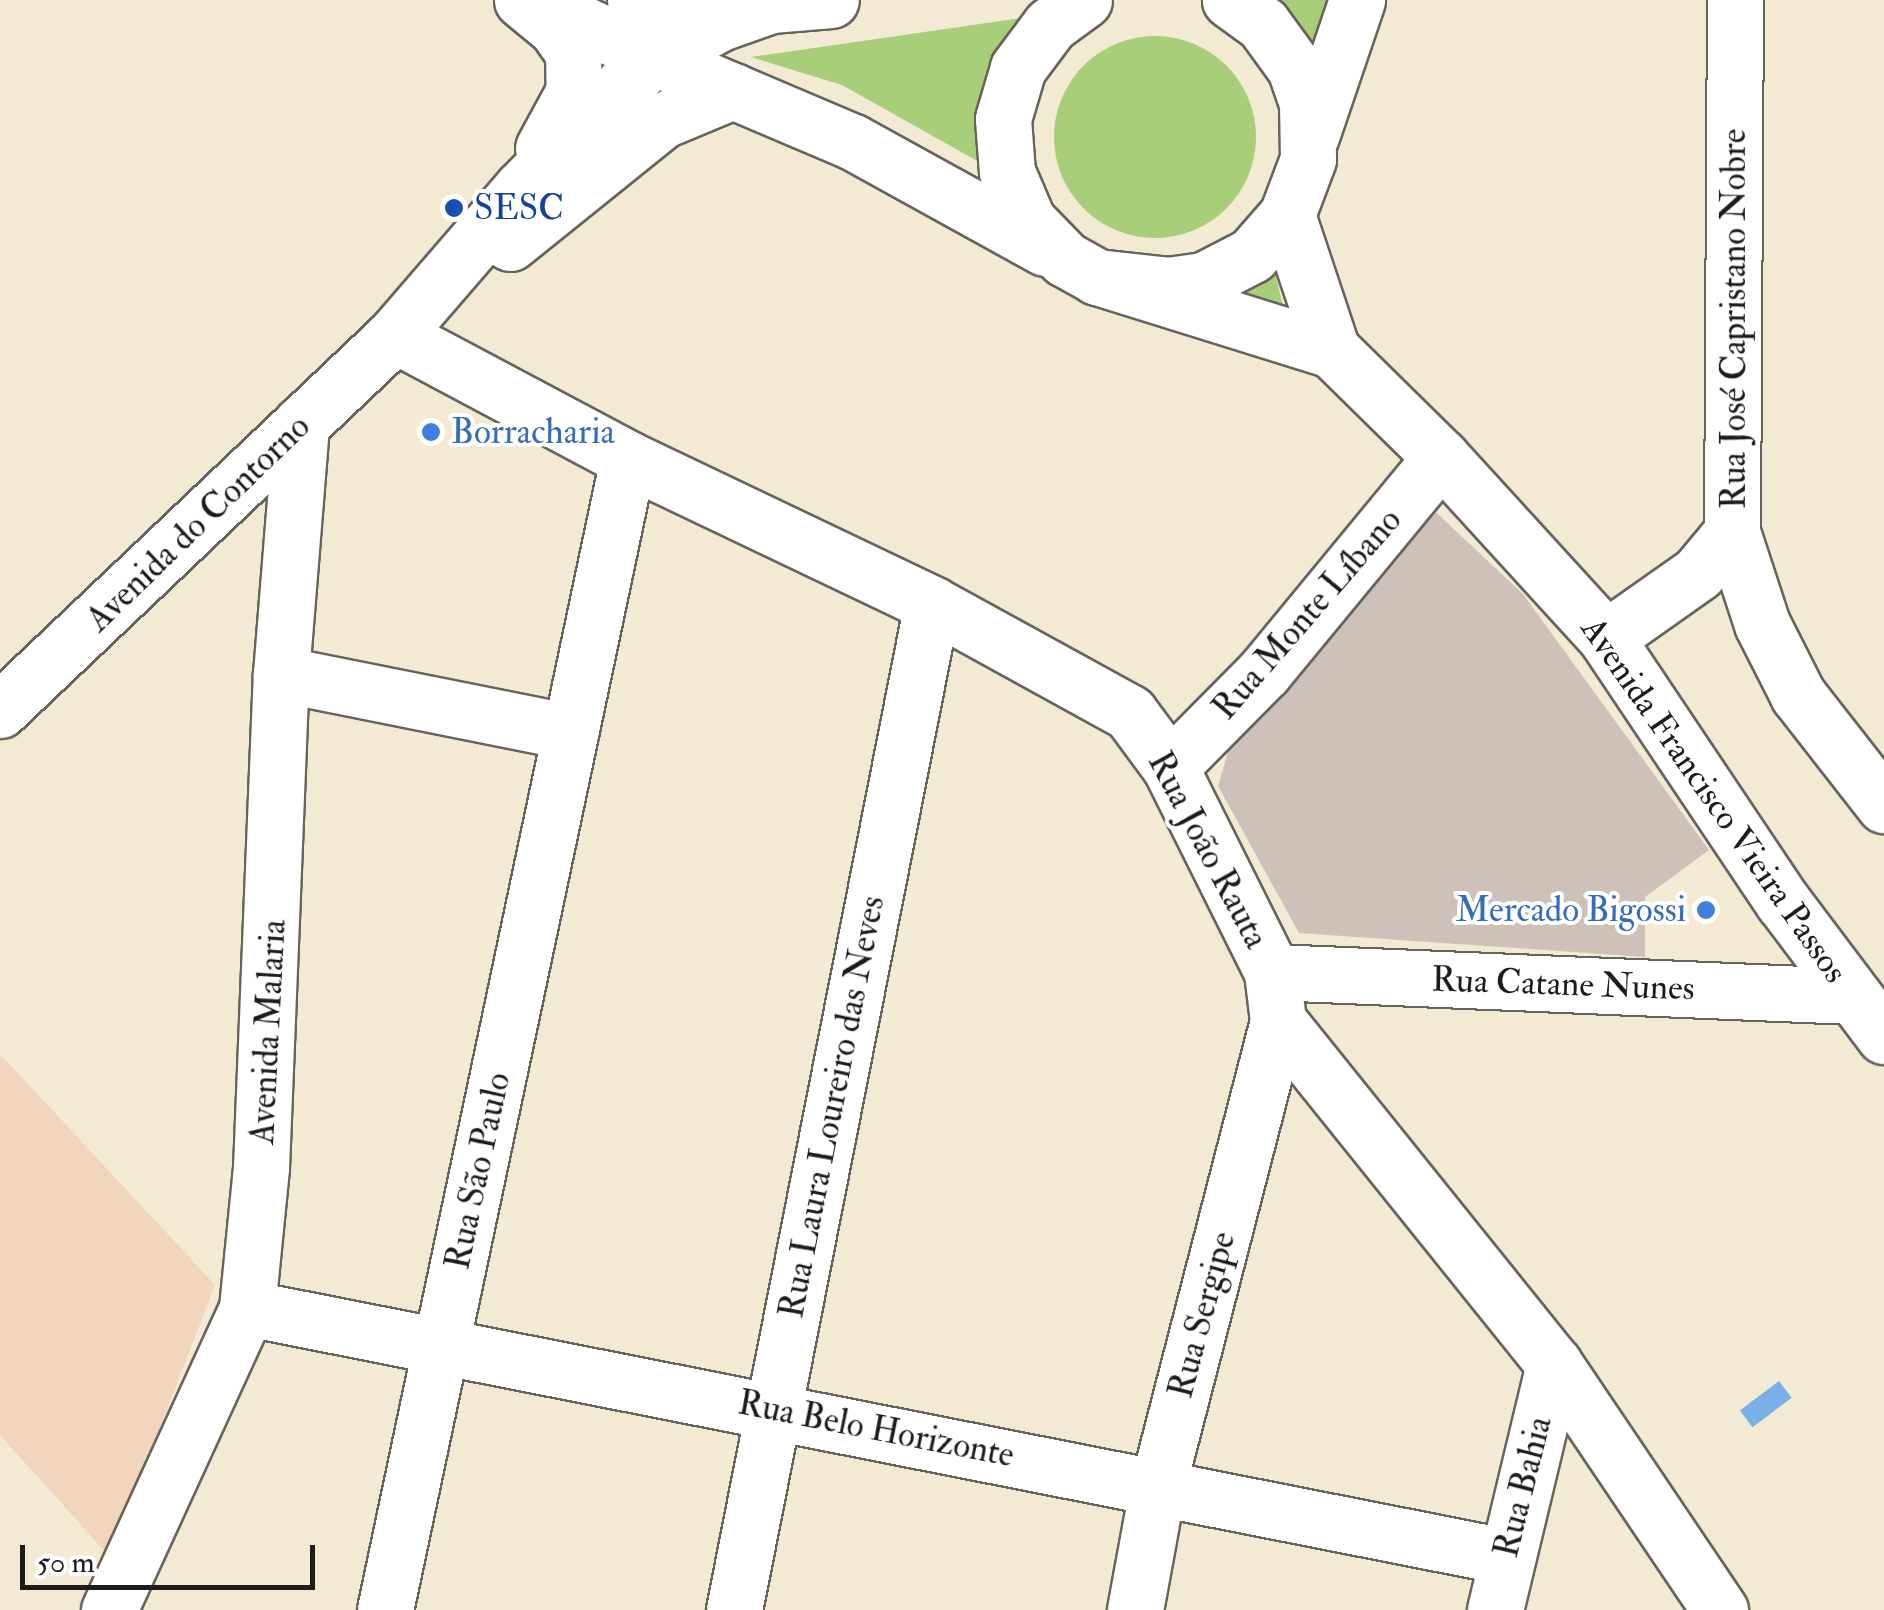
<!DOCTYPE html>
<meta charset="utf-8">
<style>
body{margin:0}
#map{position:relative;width:1884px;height:1610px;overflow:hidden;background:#f2ead2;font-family:"IM FELL Double Pica",serif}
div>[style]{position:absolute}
.built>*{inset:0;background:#f1d5bd}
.industrial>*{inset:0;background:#cec1ba}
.green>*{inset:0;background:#a8ce79}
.round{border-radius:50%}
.water>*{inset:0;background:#79b0e8;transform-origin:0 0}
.roads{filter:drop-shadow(2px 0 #67645c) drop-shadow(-2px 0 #67645c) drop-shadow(0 2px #67645c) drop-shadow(0 -2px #67645c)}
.minor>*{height:55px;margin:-27.5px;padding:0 27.5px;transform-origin:27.5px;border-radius:27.5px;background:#fff}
.major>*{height:55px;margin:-27.5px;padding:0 27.5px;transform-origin:27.5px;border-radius:27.5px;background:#fff}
.dots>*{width:28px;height:28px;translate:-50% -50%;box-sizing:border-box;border:5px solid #fff;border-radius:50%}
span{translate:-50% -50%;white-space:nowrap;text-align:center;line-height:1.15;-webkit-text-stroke:8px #fff;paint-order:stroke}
.transit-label{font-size:35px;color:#164399}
.left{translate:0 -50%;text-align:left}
.street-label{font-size:35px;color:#1c1c1c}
.shop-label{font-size:35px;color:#366cbe}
.right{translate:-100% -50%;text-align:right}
.scale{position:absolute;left:20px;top:1545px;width:295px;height:45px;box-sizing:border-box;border:5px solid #1c1c1c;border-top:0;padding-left:12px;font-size:30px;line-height:35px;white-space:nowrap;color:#1c1c1c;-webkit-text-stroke:8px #fff;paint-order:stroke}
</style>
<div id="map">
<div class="built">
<i style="clip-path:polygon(0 1054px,215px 1285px,110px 1557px,0 1435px)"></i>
</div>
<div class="industrial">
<i style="clip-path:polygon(1424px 501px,1523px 594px,1709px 850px,1645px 897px,1645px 957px,1299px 933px,1218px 786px,1228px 752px)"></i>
</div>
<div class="green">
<i style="clip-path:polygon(1249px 0,1334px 0,1303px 63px)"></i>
<i style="clip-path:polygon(1042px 15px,995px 171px,842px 85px,751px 57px)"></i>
<i class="round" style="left:1054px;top:36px;width:202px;height:202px"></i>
<i style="clip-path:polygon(1269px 246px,1288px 328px,1216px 284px)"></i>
</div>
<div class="water">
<i style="left:1779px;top:1381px;width:21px;height:49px;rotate:53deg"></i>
</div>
<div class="roads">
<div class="minor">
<i style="left:532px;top:0;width:136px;rotate:25.2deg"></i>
<i style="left:635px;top:0;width:136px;rotate:1.7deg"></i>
<i style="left:395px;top:335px;width:264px;rotate:28deg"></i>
<i style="left:628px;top:459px;width:337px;rotate:25.5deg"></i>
<i style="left:932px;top:604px;width:226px;rotate:28.8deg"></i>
<i style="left:1130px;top:713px;width:67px;rotate:53.5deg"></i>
<i style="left:1170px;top:767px;width:229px;rotate:63.5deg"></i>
<i style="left:1272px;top:972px;width:49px;rotate:83deg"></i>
<i style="left:1278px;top:1021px;width:440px;rotate:51.2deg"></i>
<i style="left:1554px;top:1364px;width:297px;rotate:56deg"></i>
<i style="left:1732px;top:532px;width:97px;rotate:71.9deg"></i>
<i style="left:1762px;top:624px;width:80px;rotate:63.1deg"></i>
<i style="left:1798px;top:695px;width:140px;rotate:52deg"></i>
<i style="left:1606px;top:638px;width:113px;rotate:-35.2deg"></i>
<i style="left:1698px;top:573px;width:53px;rotate:-50.3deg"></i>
<i style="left:1732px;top:532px;width:532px;rotate:-89.68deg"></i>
<i style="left:281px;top:674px;width:295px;rotate:11.3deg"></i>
<i style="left:1170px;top:767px;width:134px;rotate:-45.3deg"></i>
<i style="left:1264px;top:672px;width:278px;rotate:-50.5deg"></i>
<i style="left:1272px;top:972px;width:581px;rotate:2.37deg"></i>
<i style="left:247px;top:1308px;width:1281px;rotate:11.16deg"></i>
<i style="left:109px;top:1610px;width:332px;rotate:-65.4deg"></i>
<i style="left:247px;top:1308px;width:141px;rotate:-84.3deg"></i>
<i style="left:261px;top:1168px;width:494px;rotate:-87.7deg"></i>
<i style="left:281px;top:674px;width:251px;rotate:-85.4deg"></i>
<i style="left:385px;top:1610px;width:1176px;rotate:-78.08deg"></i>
<i style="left:734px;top:1610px;width:1025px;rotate:-78.87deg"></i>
<i style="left:1135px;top:1610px;width:127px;rotate:-79.6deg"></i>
<i style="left:1158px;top:1485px;width:479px;rotate:-75.5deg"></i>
<i style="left:1495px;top:1610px;width:253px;rotate:-76.5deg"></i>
</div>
<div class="major">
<i style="left:522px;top:0;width:44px;rotate:39.5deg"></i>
<i style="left:556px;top:28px;width:29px;rotate:55deg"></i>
<i style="left:573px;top:52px;width:39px;rotate:89deg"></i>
<i style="left:574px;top:91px;width:65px;rotate:118.5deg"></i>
<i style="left:1084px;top:0;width:42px;rotate:143.7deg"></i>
<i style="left:1050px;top:25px;width:54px;rotate:126.7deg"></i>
<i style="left:1018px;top:68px;width:53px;rotate:106.4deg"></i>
<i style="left:1003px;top:119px;width:53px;rotate:85.7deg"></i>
<i style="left:1007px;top:172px;width:53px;rotate:66.8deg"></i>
<i style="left:1028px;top:221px;width:53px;rotate:45.8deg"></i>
<i style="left:1065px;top:259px;width:37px;rotate:29deg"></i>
<i style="left:1097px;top:277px;width:71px;rotate:6.4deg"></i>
<i style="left:1168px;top:285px;width:36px;rotate:-8deg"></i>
<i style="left:1204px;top:280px;width:54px;rotate:-27.5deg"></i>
<i style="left:1252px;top:255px;width:53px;rotate:-48.8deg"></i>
<i style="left:1287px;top:215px;width:60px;rotate:-69.4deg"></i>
<i style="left:1308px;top:159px;width:56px;rotate:-91deg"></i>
<i style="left:1307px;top:103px;width:37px;rotate:-109deg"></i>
<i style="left:1295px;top:68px;width:54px;rotate:-126deg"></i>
<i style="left:1263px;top:24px;width:41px;rotate:-144deg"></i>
<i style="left:655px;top:58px;width:215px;rotate:23deg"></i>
<i style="left:853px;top:142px;width:219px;rotate:28.9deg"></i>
<i style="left:1311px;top:136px;width:144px;rotate:-71.3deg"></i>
<i style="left:1287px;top:215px;width:142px;rotate:71.6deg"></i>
<i style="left:510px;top:243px;width:196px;rotate:-38.8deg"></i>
<i style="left:663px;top:120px;width:76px;rotate:-22.5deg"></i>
<i style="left:1097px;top:277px;width:246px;rotate:17.3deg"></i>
<i style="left:1332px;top:350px;width:153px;rotate:44.5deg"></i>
<i style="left:1441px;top:457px;width:245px;rotate:47.6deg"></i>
<i style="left:1606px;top:638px;width:318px;rotate:56.2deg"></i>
<i style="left:1783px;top:902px;width:168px;rotate:53deg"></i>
<i style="left:0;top:710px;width:545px;rotate:-43.51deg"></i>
<i style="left:395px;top:335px;width:193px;rotate:-49.2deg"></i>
<i style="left:521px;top:189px;width:147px;rotate:-45.6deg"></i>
<i style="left:624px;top:84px;width:40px;rotate:-40deg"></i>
<i style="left:655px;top:58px;width:74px;rotate:-28.3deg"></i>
<i style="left:720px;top:23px;width:54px;rotate:-19.4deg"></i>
<i style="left:771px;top:5px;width:60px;rotate:-4.8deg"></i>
</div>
</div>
<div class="dots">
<i style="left:454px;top:208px;background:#1a4fb4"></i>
<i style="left:431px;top:432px;background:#3f7fe0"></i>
<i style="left:1706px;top:910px;background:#3f7fe0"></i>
</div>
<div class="transit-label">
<span class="left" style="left:474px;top:208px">SESC</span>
</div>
<div class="street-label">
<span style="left:1734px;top:319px;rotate:-90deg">Rua José Capristano Nobre</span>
<span style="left:198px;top:523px;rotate:-44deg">Avenida do Contorno</span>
<span style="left:1307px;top:614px;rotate:-49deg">Rua Monte Líbano</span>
<span style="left:1714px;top:800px;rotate:55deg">Avenida Francisco Vieira Passos</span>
<span style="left:1208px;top:850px;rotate:62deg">Rua João Rauta</span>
<span style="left:1563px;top:984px;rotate:2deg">Rua Catane Nunes</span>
<span style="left:268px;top:1032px;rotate:-87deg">Avenida Malaria</span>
<span style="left:832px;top:1107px;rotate:-79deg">Rua Laura Loureiro das Neves</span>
<span style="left:478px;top:1171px;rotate:-78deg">Rua São Paulo</span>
<span style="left:1202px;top:1315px;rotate:-75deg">Rua Sergipe</span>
<span style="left:876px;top:1429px;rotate:11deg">Rua Belo Horizonte</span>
<span style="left:1523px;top:1487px;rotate:-76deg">Rua Bahia</span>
</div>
<div class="shop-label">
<span class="left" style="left:451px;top:432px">Borracharia</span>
<span class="right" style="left:1686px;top:910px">Mercado Bigossi</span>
</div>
<div class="scale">50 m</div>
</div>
